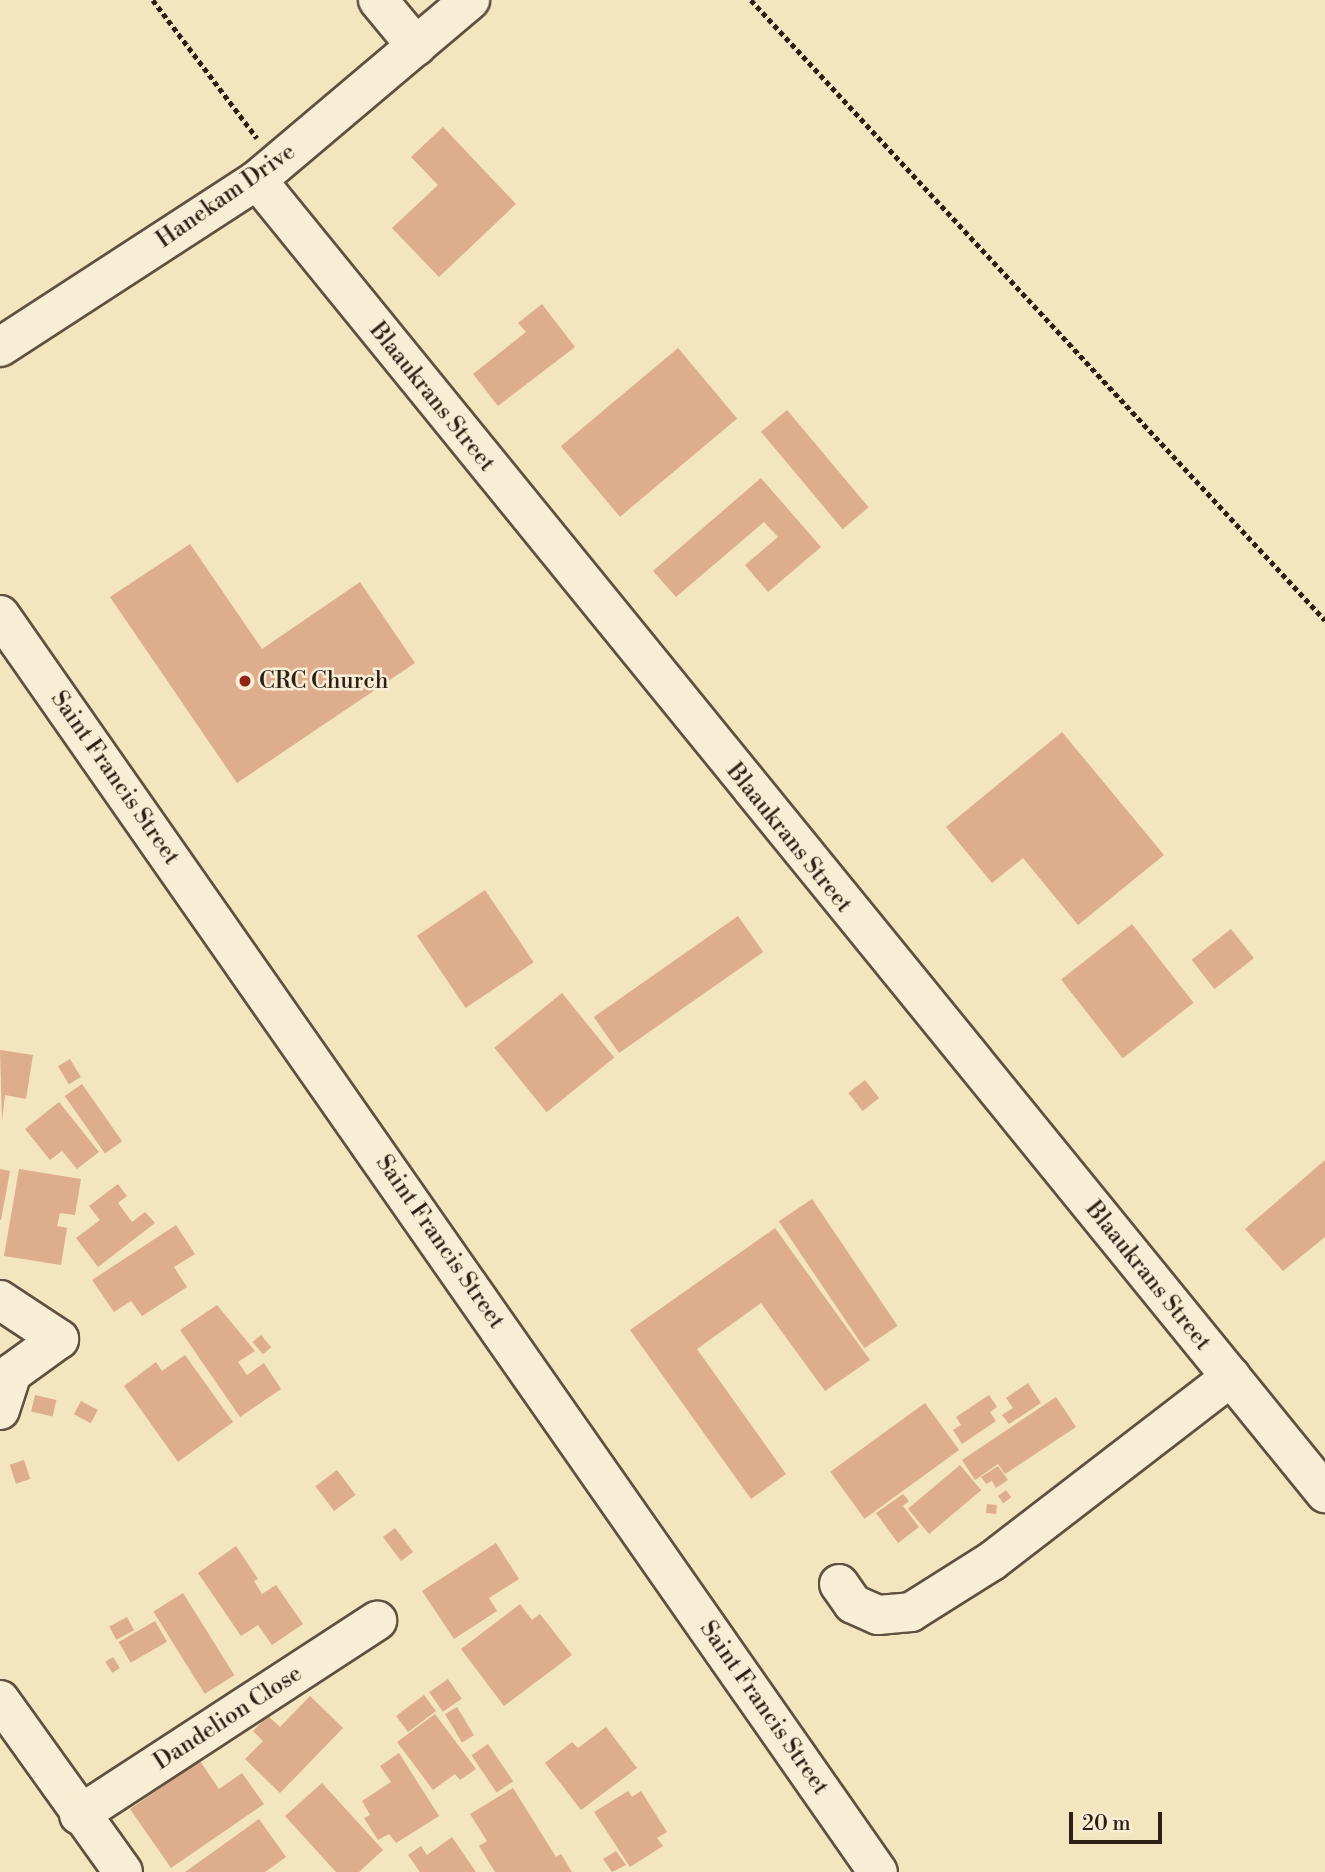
<!DOCTYPE html>
<style>
body{margin:0}
#map{position:relative;width:1325px;height:1872px;overflow:hidden;background:#f3e5be;font-family:"Libre Bodoni",serif}
div>[style]{position:absolute}
.building>*{inset:0;background:#ddad8d;transform-origin:0 0}
.path>*{height:4.5px;margin-top:-2.25px;transform-origin:0;background:repeating-linear-gradient(90deg,#2e1f16 0 5px,transparent 0 8.5px)}
.roads{filter:drop-shadow(2px 0 #5f5040) drop-shadow(-2px 0 #5f5040) drop-shadow(0 2px #5f5040) drop-shadow(0 -2px #5f5040)}
.minor>*{height:38px;margin:-19px;padding:0 19px;transform-origin:19px;border-radius:19px;background:#f7eed5}
.dots>*{width:19px;height:19px;translate:-50% -50%;box-sizing:border-box;border:4px solid #f7eed5;border-radius:50%}
span{translate:-50% -50%;white-space:nowrap;text-align:center;line-height:1.15;-webkit-text-stroke:5px #f7eed5;paint-order:stroke}
.street-label{font-size:23px;color:#2e1f16}
.poi-label{font-size:23px;color:#2e1f16}
.left{translate:0 -50%;text-align:left}
.scale{position:absolute;left:1069px;top:1812px;width:93px;height:32px;box-sizing:border-box;border:4px solid #2e1f16;border-top:0;padding-left:9px;font-size:21px;line-height:24px;white-space:nowrap;color:#2e1f16;-webkit-text-stroke:5px #f7eed5;paint-order:stroke}
</style>
<div id="map">
<div class="building">
<i style="clip-path:polygon(443px 127px,516px 204px,439px 277px,392px 228px,438px 185px,411px 157px)"></i>
<i style="clip-path:polygon(542px 304px,575px 347px,498px 406px,473px 374px,526px 332px,518px 323px)"></i>
<i style="left:678px;top:348px;width:92px;height:153px;rotate:50deg"></i>
<i style="left:787px;top:410px;width:127px;height:34px;rotate:50deg"></i>
<i style="clip-path:polygon(761px 478px,821px 547px,768px 592px,745px 565px,778px 537px,764px 522px,676px 597px,653px 571px)"></i>
<i style="clip-path:polygon(190px 544px,262px 649px,360px 582px,415px 663px,237px 783px,110px 597px)"></i>
<i style="clip-path:polygon(1062px 732px,1164px 855px,1078px 925px,1023px 858px,992px 883px,946px 827px)"></i>
<i style="left:485px;top:890px;width:87px;height:82px;rotate:56deg"></i>
<i style="left:738px;top:916px;width:44px;height:176px;rotate:55deg"></i>
<i style="left:1132px;top:924px;width:100px;height:90px;rotate:52deg"></i>
<i style="left:1231px;top:929px;width:37px;height:50px;rotate:52deg"></i>
<i style="left:562px;top:993px;width:83px;height:87px;rotate:51deg"></i>
<i style="clip-path:polygon(0 1050px,33px 1055px,26px 1099px,5px 1095px,2px 1121px)"></i>
<i style="left:70px;top:1059px;width:21px;height:14px;rotate:59deg"></i>
<i style="left:865px;top:1080px;width:23px;height:21px;rotate:52deg"></i>
<i style="left:82px;top:1084px;width:70px;height:21px;rotate:55deg"></i>
<i style="clip-path:polygon(59px 1102px,99px 1152px,77px 1169px,62px 1151px,50px 1160px,25px 1129px)"></i>
<i style="clip-path:polygon(1325px 1160px,1325px 1237px,1283px 1271px,1245px 1229px)"></i>
<i style="clip-path:polygon(0 1169px,10px 1171px,1px 1220px,0 1220px)"></i>
<i style="clip-path:polygon(19px 1169px,81px 1179px,75px 1215px,60px 1213px,57px 1226px,67px 1228px,61px 1265px,4px 1256px)"></i>
<i style="clip-path:polygon(118px 1184px,127px 1196px,118px 1203px,132px 1222px,145px 1212px,155px 1223px,98px 1267px,76px 1238px,100px 1220px,89px 1206px)"></i>
<i style="left:812px;top:1199px;width:153px;height:40px;rotate:56deg"></i>
<i style="clip-path:polygon(176px 1225px,195px 1254px,174px 1267px,187px 1287px,142px 1316px,131px 1301px,114px 1312px,92px 1280px)"></i>
<i style="clip-path:polygon(775px 1228px,870px 1360px,825px 1391px,761px 1303px,697px 1349px,786px 1474px,751px 1499px,630px 1330px)"></i>
<i style="clip-path:polygon(217px 1305px,255px 1351px,238px 1362px,247px 1375px,264px 1363px,281px 1389px,240px 1417px,180px 1330px)"></i>
<i style="left:261px;top:1335px;width:16px;height:11px;rotate:50deg"></i>
<i style="clip-path:polygon(185px 1355px,233px 1422px,178px 1462px,124px 1386px,156px 1362px,162px 1371px)"></i>
<i style="clip-path:polygon(1028px 1383px,1041px 1403px,1009px 1424px,1002px 1415px,1013px 1408px,1006px 1398px)"></i>
<i style="left:35px;top:1395px;width:22px;height:17px;rotate:13deg"></i>
<i style="clip-path:polygon(989px 1395px,997px 1407px,990px 1412px,996px 1421px,962px 1444px,953px 1430px,961px 1425px,956px 1417px)"></i>
<i style="clip-path:polygon(1056px 1397px,1076px 1427px,1005px 1474px,998px 1464px,975px 1480px,962px 1460px)"></i>
<i style="left:81px;top:1401px;width:19px;height:15px;rotate:28deg"></i>
<i style="left:925px;top:1403px;width:58px;height:117px;rotate:54deg"></i>
<i style="left:24px;top:1460px;width:20px;height:15px;rotate:72deg"></i>
<i style="left:960px;top:1465px;width:33px;height:68px;rotate:50deg"></i>
<i style="clip-path:polygon(998px 1466px,1008px 1480px,996px 1488px,992px 1481px,986px 1484px,981px 1477px)"></i>
<i style="left:337px;top:1470px;width:31px;height:27px;rotate:53deg"></i>
<i style="left:1006px;top:1490px;width:9px;height:10px;rotate:54deg"></i>
<i style="clip-path:polygon(903px 1494px,909px 1501px,903px 1506px,919px 1527px,898px 1543px,876px 1513px)"></i>
<i style="left:987px;top:1504px;width:10px;height:9px;rotate:6deg"></i>
<i style="left:395px;top:1528px;width:30px;height:15px;rotate:53deg"></i>
<i style="clip-path:polygon(496px 1543px,519px 1579px,489px 1598px,497px 1611px,454px 1639px,422px 1591px)"></i>
<i style="clip-path:polygon(236px 1546px,258px 1579px,254px 1581px,262px 1594px,276px 1585px,303px 1624px,272px 1645px,258px 1625px,241px 1636px,198px 1573px)"></i>
<i style="left:183px;top:1593px;width:97px;height:35px;rotate:58deg"></i>
<i style="clip-path:polygon(520px 1604px,532px 1620px,540px 1614px,572px 1655px,504px 1706px,461px 1649px)"></i>
<i style="left:127px;top:1617px;width:15px;height:20px;rotate:62deg"></i>
<i style="left:155px;top:1621px;width:24px;height:42px;rotate:60deg"></i>
<i style="left:113px;top:1657px;width:13px;height:9px;rotate:58deg"></i>
<i style="left:448px;top:1679px;width:24px;height:23px;rotate:55deg"></i>
<i style="left:424px;top:1695px;width:20px;height:35px;rotate:53deg"></i>
<i style="clip-path:polygon(310px 1696px,343px 1728px,280px 1793px,245px 1759px,263px 1741px,253px 1731px,268px 1716px,280px 1727px)"></i>
<i style="left:457px;top:1707px;width:33px;height:14px;rotate:59deg"></i>
<i style="clip-path:polygon(435px 1714px,476px 1769px,460px 1780px,455px 1774px,433px 1790px,397px 1742px)"></i>
<i style="clip-path:polygon(606px 1727px,637px 1768px,581px 1810px,545px 1763px,572px 1742px,578px 1748px)"></i>
<i style="left:488px;top:1744px;width:45px;height:20px;rotate:56deg"></i>
<i style="clip-path:polygon(399px 1753px,439px 1816px,396px 1843px,389px 1834px,378px 1840px,364px 1818px,370px 1815px,362px 1801px,391px 1782px,380px 1766px)"></i>
<i style="clip-path:polygon(200px 1761px,219px 1789px,242px 1773px,264px 1804px,171px 1868px,130px 1809px)"></i>
<i style="clip-path:polygon(322px 1783px,383px 1850px,359px 1872px,336px 1872px,285px 1816px)"></i>
<i style="clip-path:polygon(513px 1788px,556px 1857px,561px 1854px,572px 1872px,495px 1872px,479px 1846px,487px 1841px,470px 1814px)"></i>
<i style="clip-path:polygon(628px 1791px,632px 1797px,641px 1791px,667px 1832px,657px 1838px,663px 1846px,630px 1867px,594px 1812px)"></i>
<i style="clip-path:polygon(259px 1819px,286px 1857px,265px 1872px,185px 1872px)"></i>
<i style="clip-path:polygon(452px 1837px,476px 1872px,420px 1872px,408px 1855px,421px 1846px,427px 1855px)"></i>
<i style="clip-path:polygon(616px 1851px,626px 1865px,612px 1872px,603px 1859px)"></i>
</div>
<div class="path">
<i style="left:153px;top:0;width:173px;rotate:53deg"></i>
<i style="left:751px;top:0;width:845px;rotate:47.21deg"></i>
</div>
<div class="roads">
<div class="minor">
<i style="left:378px;top:0;width:60px;rotate:50.4deg"></i>
<i style="left:257px;top:180px;width:1693px;rotate:50.87deg"></i>
<i style="left:0;top:347px;width:306px;rotate:-33deg"></i>
<i style="left:257px;top:180px;width:279px;rotate:-40.2deg"></i>
<i style="left:0;top:615px;width:1533px;rotate:55.07deg"></i>
<i style="left:0;top:1300px;width:71px;rotate:33.5deg"></i>
<i style="left:59px;top:1339px;width:58px;rotate:144.1deg"></i>
<i style="left:12px;top:1373px;width:39px;rotate:108deg"></i>
<i style="left:839px;top:1584px;width:24px;rotate:55deg"></i>
<i style="left:853px;top:1604px;width:27px;rotate:24deg"></i>
<i style="left:878px;top:1615px;width:33px;rotate:-5deg"></i>
<i style="left:911px;top:1612px;width:96px;rotate:-32.2deg"></i>
<i style="left:992px;top:1561px;width:302px;rotate:-37.6deg"></i>
<i style="left:0;top:1700px;width:211px;rotate:54.4deg"></i>
<i style="left:79px;top:1815px;width:356px;rotate:-33.1deg"></i>
</div>
</div>
<div class="dots">
<i style="left:245px;top:681px;background:#8f2418"></i>
</div>
<div class="street-label">
<span style="left:226px;top:196px;rotate:-35deg">Hanekam Drive</span>
<span style="left:432px;top:397px;rotate:51deg">Blaaukrans Street</span>
<span style="left:115px;top:778px;rotate:55deg">Saint Francis Street</span>
<span style="left:789px;top:838px;rotate:51deg">Blaaukrans Street</span>
<span style="left:440px;top:1242px;rotate:55deg">Saint Francis Street</span>
<span style="left:1148px;top:1276px;rotate:51deg">Blaaukrans Street</span>
<span style="left:764px;top:1708px;rotate:55deg">Saint Francis Street</span>
<span style="left:228px;top:1718px;rotate:-33deg">Dandelion Close</span>
</div>
<div class="poi-label">
<span class="left" style="left:259px;top:681px">CRC Church</span>
</div>
<div class="scale">20 m</div>
</div>
